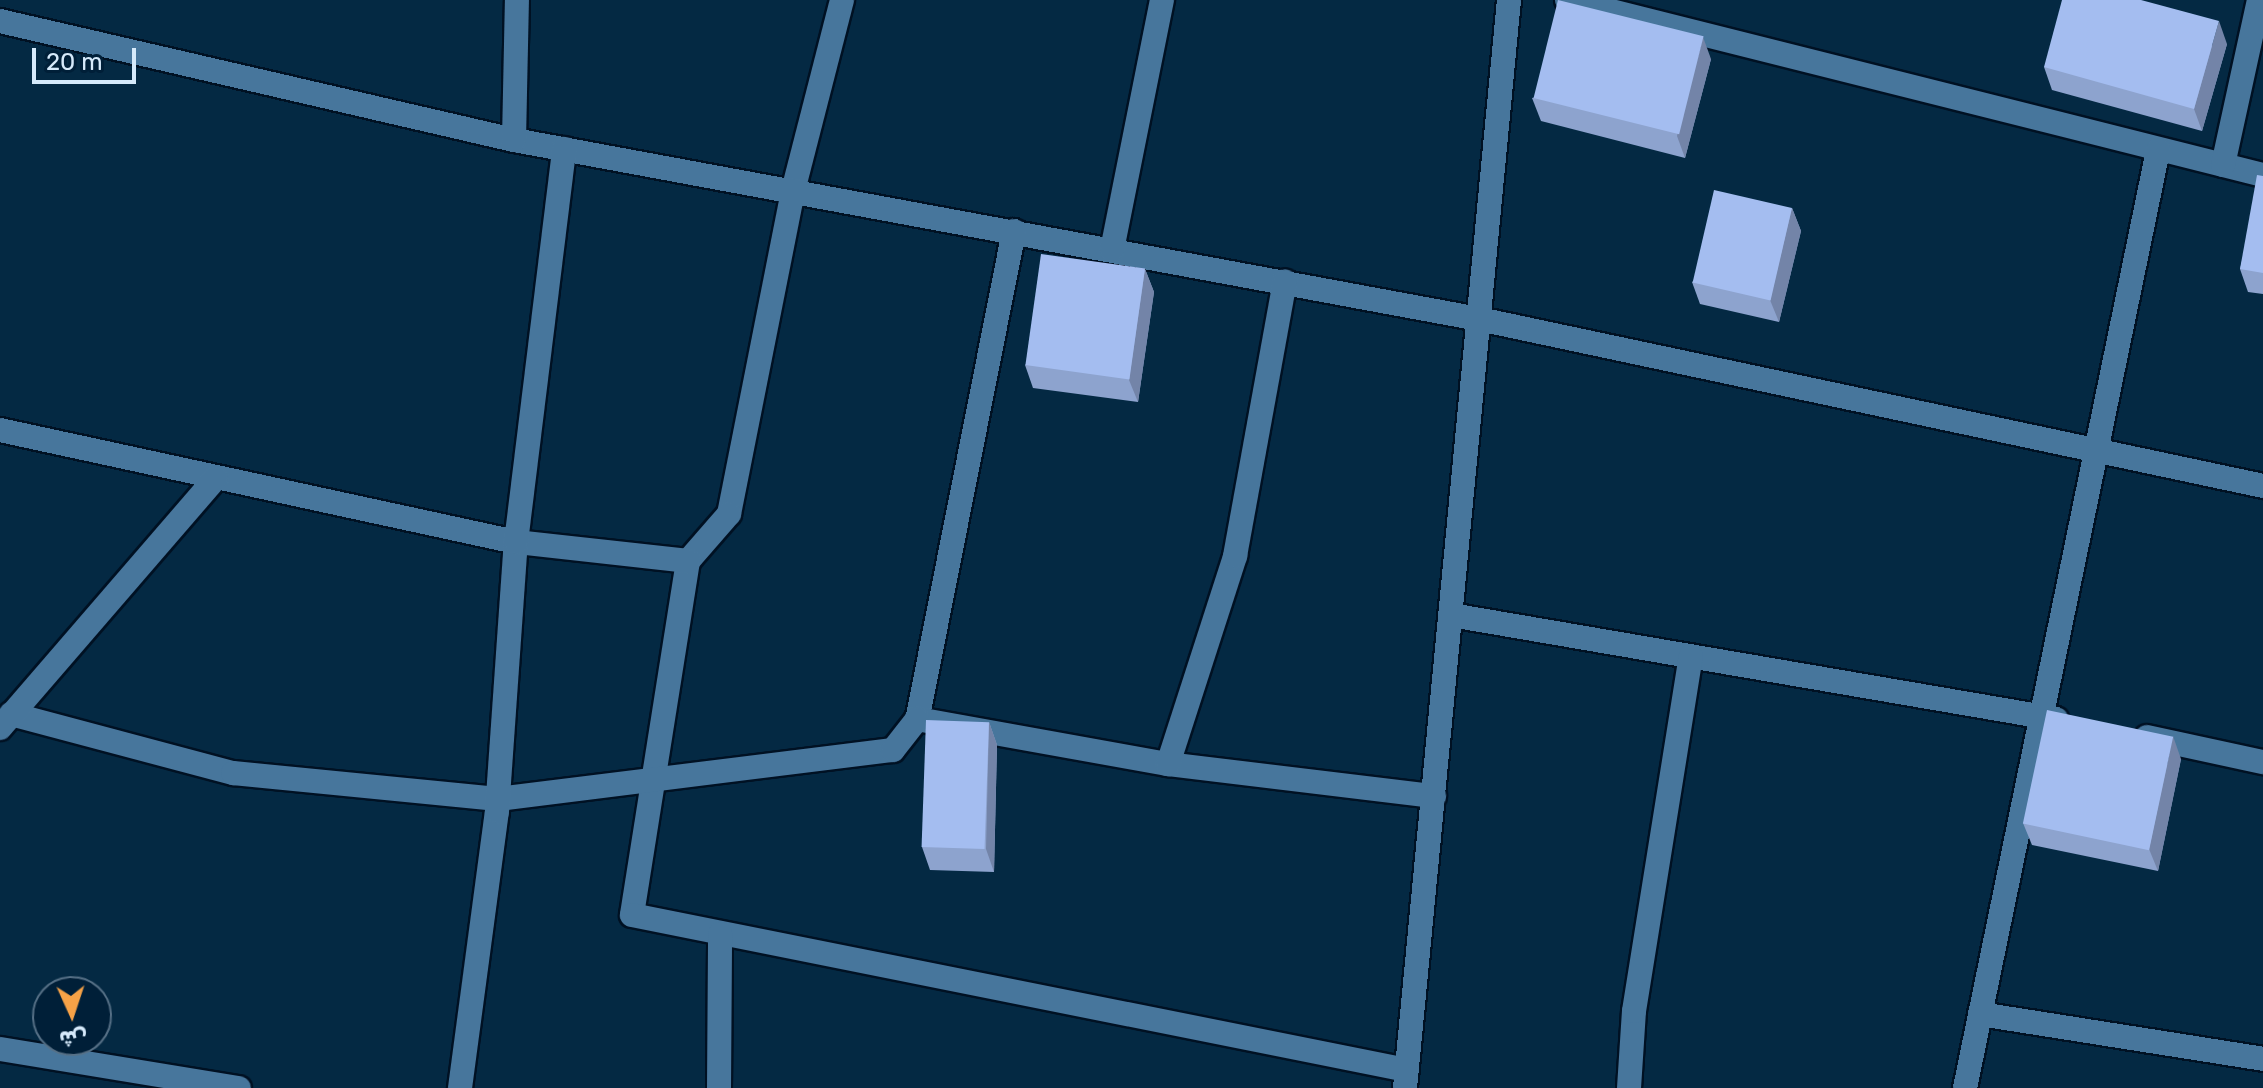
<!DOCTYPE html>
<meta charset="utf-8">
<style>
body{margin:0}
#map{position:relative;width:2263px;height:1088px;overflow:hidden;background:#042943;font-family:Rubik,"Noto Naskh Arabic",sans-serif}
div>[style]{position:absolute}
.roads{filter:drop-shadow(2px 0 #001123) drop-shadow(-2px 0 #001123) drop-shadow(0 2px #001123) drop-shadow(0 -2px #001123)}
.minor>*{height:24px;margin:-12px;padding:0 12px;transform-origin:12px;border-radius:12px;background:#47769c}
.wall>*{inset:0;background:#8da3ce}
.shaded-wall>*{inset:0;background:#7384a8}
.building>*{inset:0;background:#a4bdf0;transform-origin:0 0}
span{translate:-50% -50%;white-space:nowrap;text-align:center;line-height:1.15;-webkit-text-stroke:8px #001f38;paint-order:stroke}
.north{position:absolute;left:32px;top:976px;width:80px;height:80px;box-sizing:border-box;background:#001f38;border:2px solid #567086;border-radius:50%;rotate:177deg;font-size:22px;font-weight:700;line-height:32px;text-align:center;color:#d6eafb}
.north::after{content:'';display:block;margin:auto;width:28px;height:36px;background:#f6a247;clip-path:polygon(50% 0,100% 100%,50% 72%,0 100%)}
.scale{position:absolute;left:32px;top:48px;width:104px;height:36px;box-sizing:border-box;border:4px solid #d6eafb;border-top:0;padding-left:10px;font-size:24px;line-height:28px;white-space:nowrap;color:#d6eafb;-webkit-text-stroke:6px #001f38;paint-order:stroke}
</style>
<div id="map">
<div class="roads">
<div class="minor">
<i style="left:842px;top:0;width:197px;rotate:104.4deg"></i>
<i style="left:793px;top:191px;width:329px;rotate:101.2deg"></i>
<i style="left:729px;top:514px;width:62px;rotate:131.1deg"></i>
<i style="left:688px;top:561px;width:358px;rotate:99deg"></i>
<i style="left:632px;top:915px;width:790px;rotate:11.31deg"></i>
<i style="left:1567px;top:0;width:718px;rotate:14.11deg"></i>
<i style="left:0;top:21px;width:528px;rotate:13.04deg"></i>
<i style="left:514px;top:140px;width:981px;rotate:10.51deg"></i>
<i style="left:1479px;top:319px;width:802px;rotate:12.02deg"></i>
<i style="left:514px;top:140px;width:140px;rotate:-88.8deg"></i>
<i style="left:2223px;top:165px;width:169px;rotate:-77.7deg"></i>
<i style="left:1014px;top:231px;width:498px;rotate:101.2deg"></i>
<i style="left:917px;top:719px;width:255px;rotate:10.2deg"></i>
<i style="left:1168px;top:764px;width:268px;rotate:6.9deg"></i>
<i style="left:1112px;top:250px;width:255px;rotate:-78.7deg"></i>
<i style="left:0;top:430px;width:528px;rotate:12.25deg"></i>
<i style="left:516px;top:542px;width:173px;rotate:6.3deg"></i>
<i style="left:1451px;top:615px;width:614px;rotate:9.75deg"></i>
<i style="left:11px;top:714px;width:230px;rotate:14.9deg"></i>
<i style="left:233px;top:773px;width:266px;rotate:5.6deg"></i>
<i style="left:498px;top:799px;width:398px;rotate:-7.1deg"></i>
<i style="left:893px;top:750px;width:39px;rotate:-52deg"></i>
<i style="left:0;top:728px;width:330px;rotate:-49.2deg"></i>
<i style="left:2147px;top:737px;width:119px;rotate:12.2deg"></i>
<i style="left:1168px;top:764px;width:219px;rotate:-72.1deg"></i>
<i style="left:1235px;top:556px;width:279px;rotate:-79.7deg"></i>
<i style="left:1980px;top:1014px;width:287px;rotate:9deg"></i>
<i style="left:0;top:1049px;width:242px;rotate:9.3deg"></i>
<i style="left:460px;top:1088px;width:279px;rotate:-82.4deg"></i>
<i style="left:497px;top:811px;width:270px;rotate:-86deg"></i>
<i style="left:516px;top:542px;width:396px;rotate:-83deg"></i>
<i style="left:719px;top:1088px;width:154px;rotate:-89.6deg"></i>
<i style="left:1405px;top:1088px;width:1093px;rotate:-84.54deg"></i>
<i style="left:1629px;top:1088px;width:77px;rotate:-86.3deg"></i>
<i style="left:1634px;top:1011px;width:359px;rotate:-80.9deg"></i>
<i style="left:1965px;top:1088px;width:958px;rotate:-78.37deg"></i>
</div>
</div>
<div class="wall">
<i style="clip-path:polygon(2227px 44px,2202px 131px,2052px 90px,2044px 67px)"></i>
<i style="clip-path:polygon(1711px 59px,1685px 158px,1541px 121px,1532px 98px)"></i>
<i style="clip-path:polygon(2263px 176px,2263px 294px,2248px 292px,2240px 269px)"></i>
<i style="clip-path:polygon(1792px 208px,1801px 231px,1779px 322px,1700px 304px,1692px 282px)"></i>
<i style="clip-path:polygon(1145px 269px,1154px 292px,1138px 402px,1033px 388px,1025px 365px)"></i>
<i style="clip-path:polygon(989px 722px,997px 745px,994px 872px,930px 870px,922px 847px)"></i>
<i style="clip-path:polygon(2181px 759px,2158px 871px,2032px 845px,2023px 823px)"></i>
</div>
<div class="shaded-wall">
<i style="clip-path:polygon(2219px 21px,2227px 44px,2202px 131px,2194px 109px)"></i>
<i style="clip-path:polygon(1703px 37px,1711px 59px,1685px 158px,1677px 136px)"></i>
<i style="clip-path:polygon(1792px 208px,1801px 231px,1779px 322px,1770px 300px)"></i>
<i style="clip-path:polygon(1145px 269px,1154px 292px,1138px 402px,1129px 380px)"></i>
<i style="clip-path:polygon(989px 722px,997px 745px,994px 872px,986px 849px)"></i>
<i style="clip-path:polygon(2173px 736px,2181px 759px,2158px 871px,2149px 849px)"></i>
</div>
<div class="building">
<i style="left:1558px;top:0;width:150px;height:101px;rotate:14deg"></i>
<i style="clip-path:polygon(2062px 0,2141px 0,2219px 21px,2194px 109px,2044px 67px)"></i>
<i style="clip-path:polygon(2257px 175px,2263px 176px,2263px 273px,2240px 269px)"></i>
<i style="left:1714px;top:190px;width:80px;height:95px;rotate:13deg"></i>
<i style="left:1041px;top:254px;width:105px;height:112px;rotate:8deg"></i>
<i style="left:2047px;top:710px;width:129px;height:116px;rotate:12deg"></i>
<i style="left:926px;top:720px;width:63px;height:127px;rotate:2deg"></i>
</div>
<div class="north">ش</div>
<div class="scale">20 m</div>
</div>
